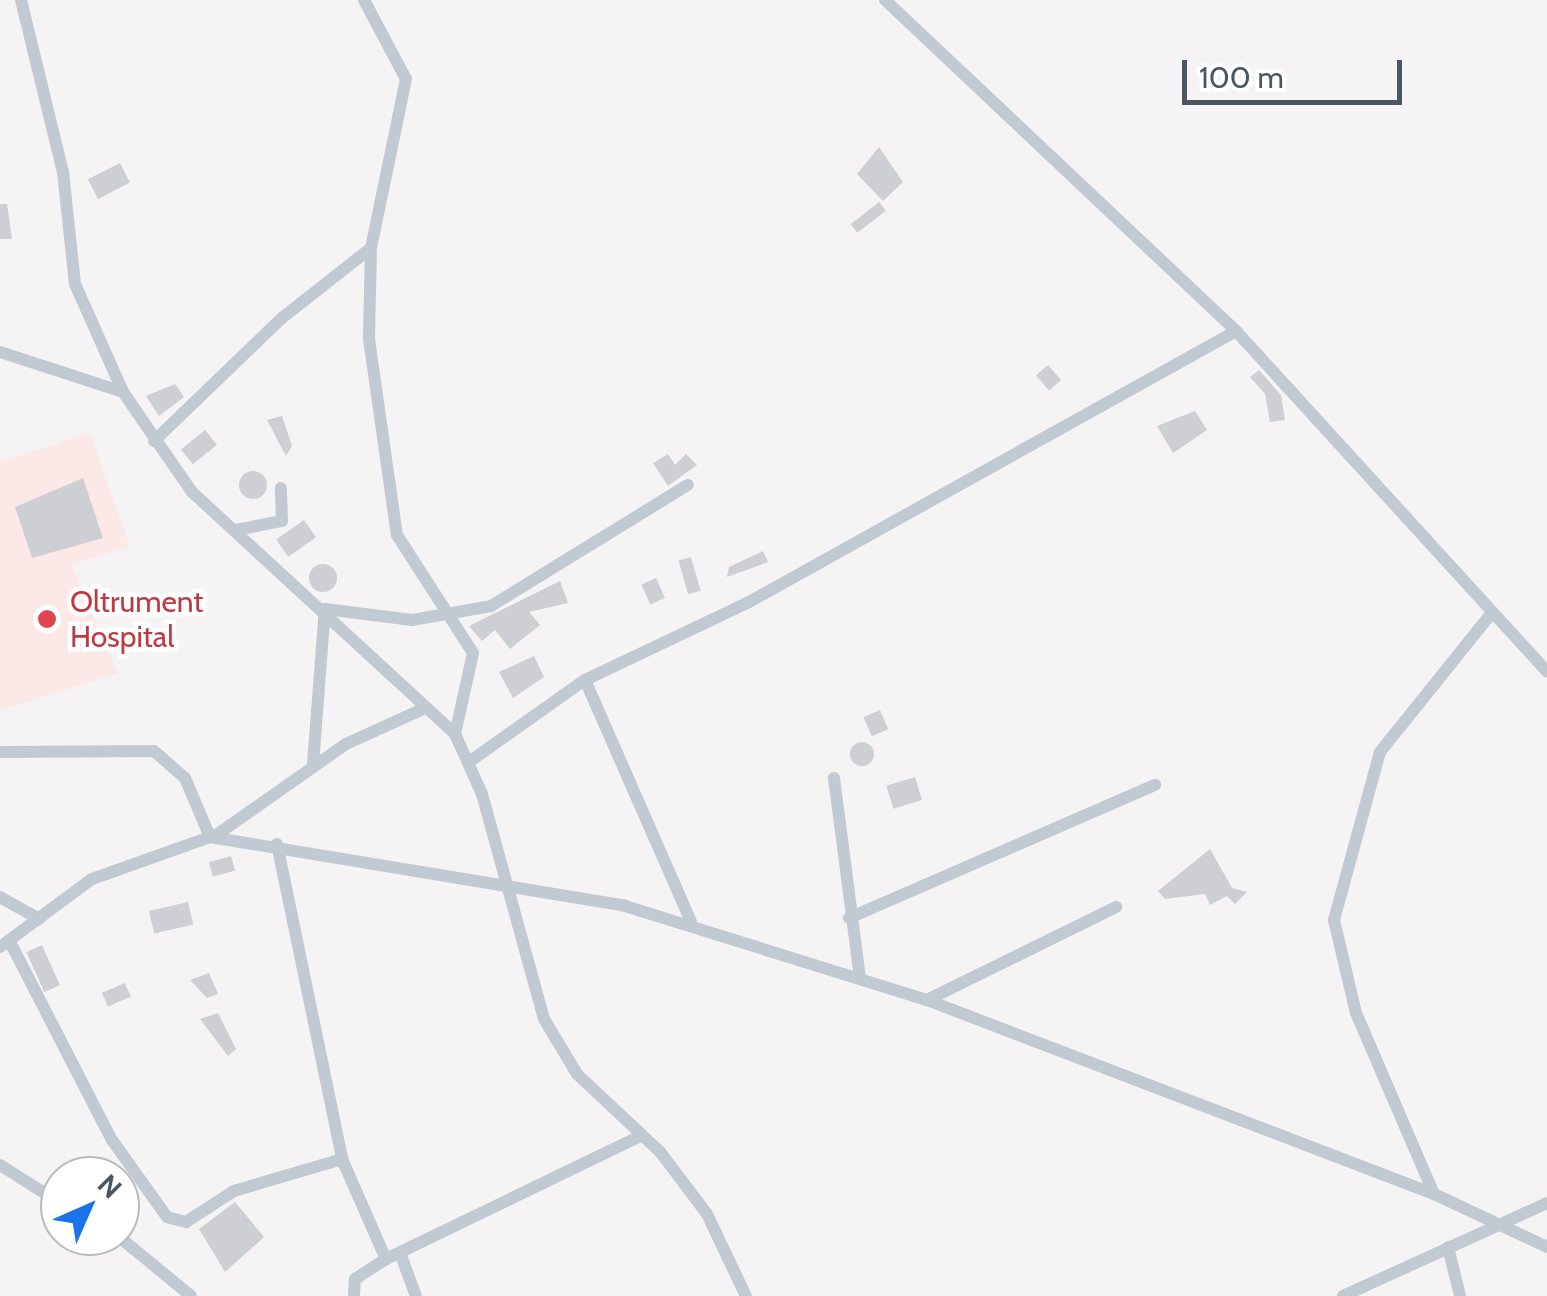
<!DOCTYPE html>
<style>
body{margin:0}
#map{position:relative;width:1547px;height:1296px;overflow:hidden;background:#f5f3f3;font-family:Cabin,sans-serif}
div>[style]{position:absolute}
.medical>*{inset:0;background:#fce8e6}
.building>*{inset:0;background:#cdcfd5;transform-origin:0 0}
.round{border-radius:50%}
.street>*{height:12px;margin:-6px;padding:0 6px;transform-origin:6px;border-radius:6px;background:#c1cad2}
.dots>*{width:28px;height:28px;translate:-50% -50%;box-sizing:border-box;border:5px solid #fff;border-radius:50%}
span{translate:-50% -50%;white-space:nowrap;text-align:center;line-height:1.15;-webkit-text-stroke:9px #fff;paint-order:stroke}
.health-label{font-size:30px;color:#be3a42}
.left{translate:0 -50%;text-align:left}
.north{position:absolute;left:40px;top:1156px;width:100px;height:100px;box-sizing:border-box;background:#fff;border:2px solid #b7bbc0;border-radius:50%;rotate:45deg;font-size:28px;font-weight:700;line-height:40px;text-align:center;color:#4a5661}
.north::after{content:'';display:block;margin:auto;width:35px;height:45px;background:#1a73e8;clip-path:polygon(50% 0,100% 100%,50% 72%,0 100%)}
.scale{position:absolute;left:1182px;top:60px;width:220px;height:45px;box-sizing:border-box;border:5px solid #4a5661;border-top:0;padding-left:12px;font-size:30px;line-height:35px;white-space:nowrap;color:#4a5661;-webkit-text-stroke:8px #fff;paint-order:stroke}
</style>
<div id="map">
<div class="medical">
<i style="clip-path:polygon(90px 433px,130px 547px,71px 564px,118px 673px,0 710px,0 462px)"></i>
</div>
<div class="building">
<i style="clip-path:polygon(879px 147px,903px 182px,883px 201px,857px 174px)"></i>
<i style="left:120px;top:163px;width:22px;height:36px;rotate:63deg"></i>
<i style="left:879px;top:202px;width:11px;height:36px;rotate:52deg"></i>
<i style="clip-path:polygon(0 204px,7px 204px,12px 239px,0 239px)"></i>
<i style="left:1048px;top:365px;width:20px;height:16px;rotate:49deg"></i>
<i style="clip-path:polygon(1259px 370px,1281px 395px,1285px 420px,1270px 422px,1265px 394px,1250px 377px)"></i>
<i style="clip-path:polygon(175px 384px,184px 397px,159px 416px,146px 396px)"></i>
<i style="clip-path:polygon(1195px 411px,1207px 430px,1173px 453px,1157px 426px)"></i>
<i style="clip-path:polygon(282px 416px,292px 446px,286px 456px,267px 420px)"></i>
<i style="left:205px;top:430px;width:19px;height:31px;rotate:51deg"></i>
<i style="clip-path:polygon(668px 454px,675px 465px,686px 454px,697px 465px,668px 486px,653px 463px)"></i>
<i class="round" style="left:239px;top:471px;width:28px;height:28px"></i>
<i style="clip-path:polygon(83px 478px,103px 538px,32px 558px,15px 507px)"></i>
<i style="left:304px;top:520px;width:21px;height:34px;rotate:55deg"></i>
<i style="clip-path:polygon(763px 551px,768px 562px,727px 577px,729px 567px)"></i>
<i style="left:691px;top:557px;width:35px;height:13px;rotate:74deg"></i>
<i class="round" style="left:309px;top:564px;width:28px;height:28px"></i>
<i style="left:656px;top:578px;width:22px;height:16px;rotate:66deg"></i>
<i style="clip-path:polygon(560px 581px,568px 603px,529px 612px,540px 625px,510px 649px,495px 630px,482px 641px,469px 626px)"></i>
<i style="clip-path:polygon(534px 656px,544px 677px,513px 698px,499px 672px)"></i>
<i style="left:880px;top:710px;width:21px;height:18px;rotate:67deg"></i>
<i class="round" style="left:850px;top:742px;width:24px;height:24px"></i>
<i style="left:915px;top:777px;width:24px;height:30px;rotate:73deg"></i>
<i style="clip-path:polygon(1210px 849px,1232px 888px,1247px 892px,1235px 904px,1227px 896px,1210px 905px,1205px 894px,1165px 899px,1158px 891px)"></i>
<i style="left:231px;top:856px;width:15px;height:23px;rotate:74deg"></i>
<i style="left:188px;top:902px;width:23px;height:40px;rotate:77deg"></i>
<i style="left:42px;top:945px;width:44px;height:17px;rotate:66deg"></i>
<i style="clip-path:polygon(209px 973px,218px 994px,207px 998px,190px 980px)"></i>
<i style="left:125px;top:983px;width:15px;height:25px;rotate:67deg"></i>
<i style="clip-path:polygon(218px 1013px,236px 1049px,228px 1056px,200px 1019px)"></i>
<i style="clip-path:polygon(235px 1202px,264px 1237px,225px 1272px,199px 1229px)"></i>
</div>
<div class="street">
<i style="left:21px;top:0;width:177px;rotate:76.3deg"></i>
<i style="left:63px;top:172px;width:113px;rotate:83.9deg"></i>
<i style="left:75px;top:284px;width:118px;rotate:66deg"></i>
<i style="left:123px;top:392px;width:121px;rotate:55.4deg"></i>
<i style="left:192px;top:492px;width:357px;rotate:42.6deg"></i>
<i style="left:455px;top:734px;width:66px;rotate:65.8deg"></i>
<i style="left:482px;top:794px;width:233px;rotate:74.6deg"></i>
<i style="left:544px;top:1019px;width:64px;rotate:59deg"></i>
<i style="left:577px;top:1074px;width:115px;rotate:43.2deg"></i>
<i style="left:661px;top:1153px;width:76px;rotate:53deg"></i>
<i style="left:707px;top:1214px;width:91px;rotate:64.6deg"></i>
<i style="left:364px;top:0;width:89px;rotate:62deg"></i>
<i style="left:406px;top:79px;width:173px;rotate:101.7deg"></i>
<i style="left:371px;top:248px;width:91px;rotate:91.3deg"></i>
<i style="left:369px;top:339px;width:198px;rotate:81.9deg"></i>
<i style="left:397px;top:535px;width:140px;rotate:57.2deg"></i>
<i style="left:473px;top:653px;width:83px;rotate:102.5deg"></i>
<i style="left:885px;top:0;width:482px;rotate:43.3deg"></i>
<i style="left:1236px;top:331px;width:461px;rotate:47.6deg"></i>
<i style="left:0;top:352px;width:129px;rotate:18deg"></i>
<i style="left:154px;top:441px;width:178px;rotate:-43.9deg"></i>
<i style="left:282px;top:318px;width:113px;rotate:-38.2deg"></i>
<i style="left:236px;top:530px;width:47px;rotate:-11.1deg"></i>
<i style="left:282px;top:521px;width:33px;rotate:-92deg"></i>
<i style="left:585px;top:680px;width:263px;rotate:66.3deg"></i>
<i style="left:0;top:752px;width:154px;rotate:-0.4deg"></i>
<i style="left:154px;top:751px;width:41px;rotate:41.1deg"></i>
<i style="left:185px;top:778px;width:64px;rotate:67deg"></i>
<i style="left:469px;top:762px;width:142px;rotate:-35.3deg"></i>
<i style="left:585px;top:680px;width:182px;rotate:-25.4deg"></i>
<i style="left:749px;top:602px;width:557px;rotate:-29.09deg"></i>
<i style="left:313px;top:764px;width:155px;rotate:-85.6deg"></i>
<i style="left:325px;top:609px;width:88px;rotate:7.2deg"></i>
<i style="left:412px;top:620px;width:80px;rotate:-10deg"></i>
<i style="left:491px;top:606px;width:231px;rotate:-31.6deg"></i>
<i style="left:834px;top:778px;width:201px;rotate:82.6deg"></i>
<i style="left:215px;top:836px;width:160px;rotate:-35.1deg"></i>
<i style="left:346px;top:744px;width:87px;rotate:-24.5deg"></i>
<i style="left:277px;top:844px;width:322px;rotate:78.3deg"></i>
<i style="left:342px;top:1159px;width:109px;rotate:66.3deg"></i>
<i style="left:0;top:897px;width:45px;rotate:29.4deg"></i>
<i style="left:849px;top:918px;width:334px;rotate:-23.5deg"></i>
<i style="left:9px;top:940px;width:225px;rotate:62.8deg"></i>
<i style="left:112px;top:1140px;width:95px;rotate:54.5deg"></i>
<i style="left:167px;top:1217px;width:20px;rotate:15deg"></i>
<i style="left:186px;top:1222px;width:57px;rotate:-32.9deg"></i>
<i style="left:234px;top:1191px;width:113px;rotate:-16.5deg"></i>
<i style="left:0;top:947px;width:114px;rotate:-36.5deg"></i>
<i style="left:92px;top:879px;width:125px;rotate:-19.6deg"></i>
<i style="left:210px;top:837px;width:421px;rotate:9.4deg"></i>
<i style="left:625px;top:906px;width:316px;rotate:17.3deg"></i>
<i style="left:927px;top:1000px;width:543px;rotate:20.94deg"></i>
<i style="left:1434px;top:1194px;width:125px;rotate:25.1deg"></i>
<i style="left:927px;top:1000px;width:211px;rotate:-26.2deg"></i>
<i style="left:0;top:1165px;width:71px;rotate:32.3deg"></i>
<i style="left:1434px;top:1194px;width:197px;rotate:-113.3deg"></i>
<i style="left:1356px;top:1013px;width:96px;rotate:-103.3deg"></i>
<i style="left:1334px;top:920px;width:174px;rotate:-74.7deg"></i>
<i style="left:1380px;top:752px;width:176px;rotate:-51.2deg"></i>
<i style="left:118px;top:1236px;width:94px;rotate:39.4deg"></i>
<i style="left:1448px;top:1247px;width:50px;rotate:76.2deg"></i>
<i style="left:400px;top:1253px;width:46px;rotate:69.6deg"></i>
<i style="left:354px;top:1296px;width:17px;rotate:-87deg"></i>
<i style="left:355px;top:1279px;width:37px;rotate:-33deg"></i>
<i style="left:386px;top:1259px;width:284px;rotate:-25.8deg"></i>
<i style="left:1343px;top:1296px;width:224px;rotate:-24.5deg"></i>
</div>
<div class="dots">
<i style="left:47px;top:619px;background:#e0444e"></i>
</div>
<div class="health-label">
<span class="left" style="left:70px;top:619px">Oltrument<br>Hospital</span>
</div>
<div class="north">N</div>
<div class="scale">100 m</div>
</div>
